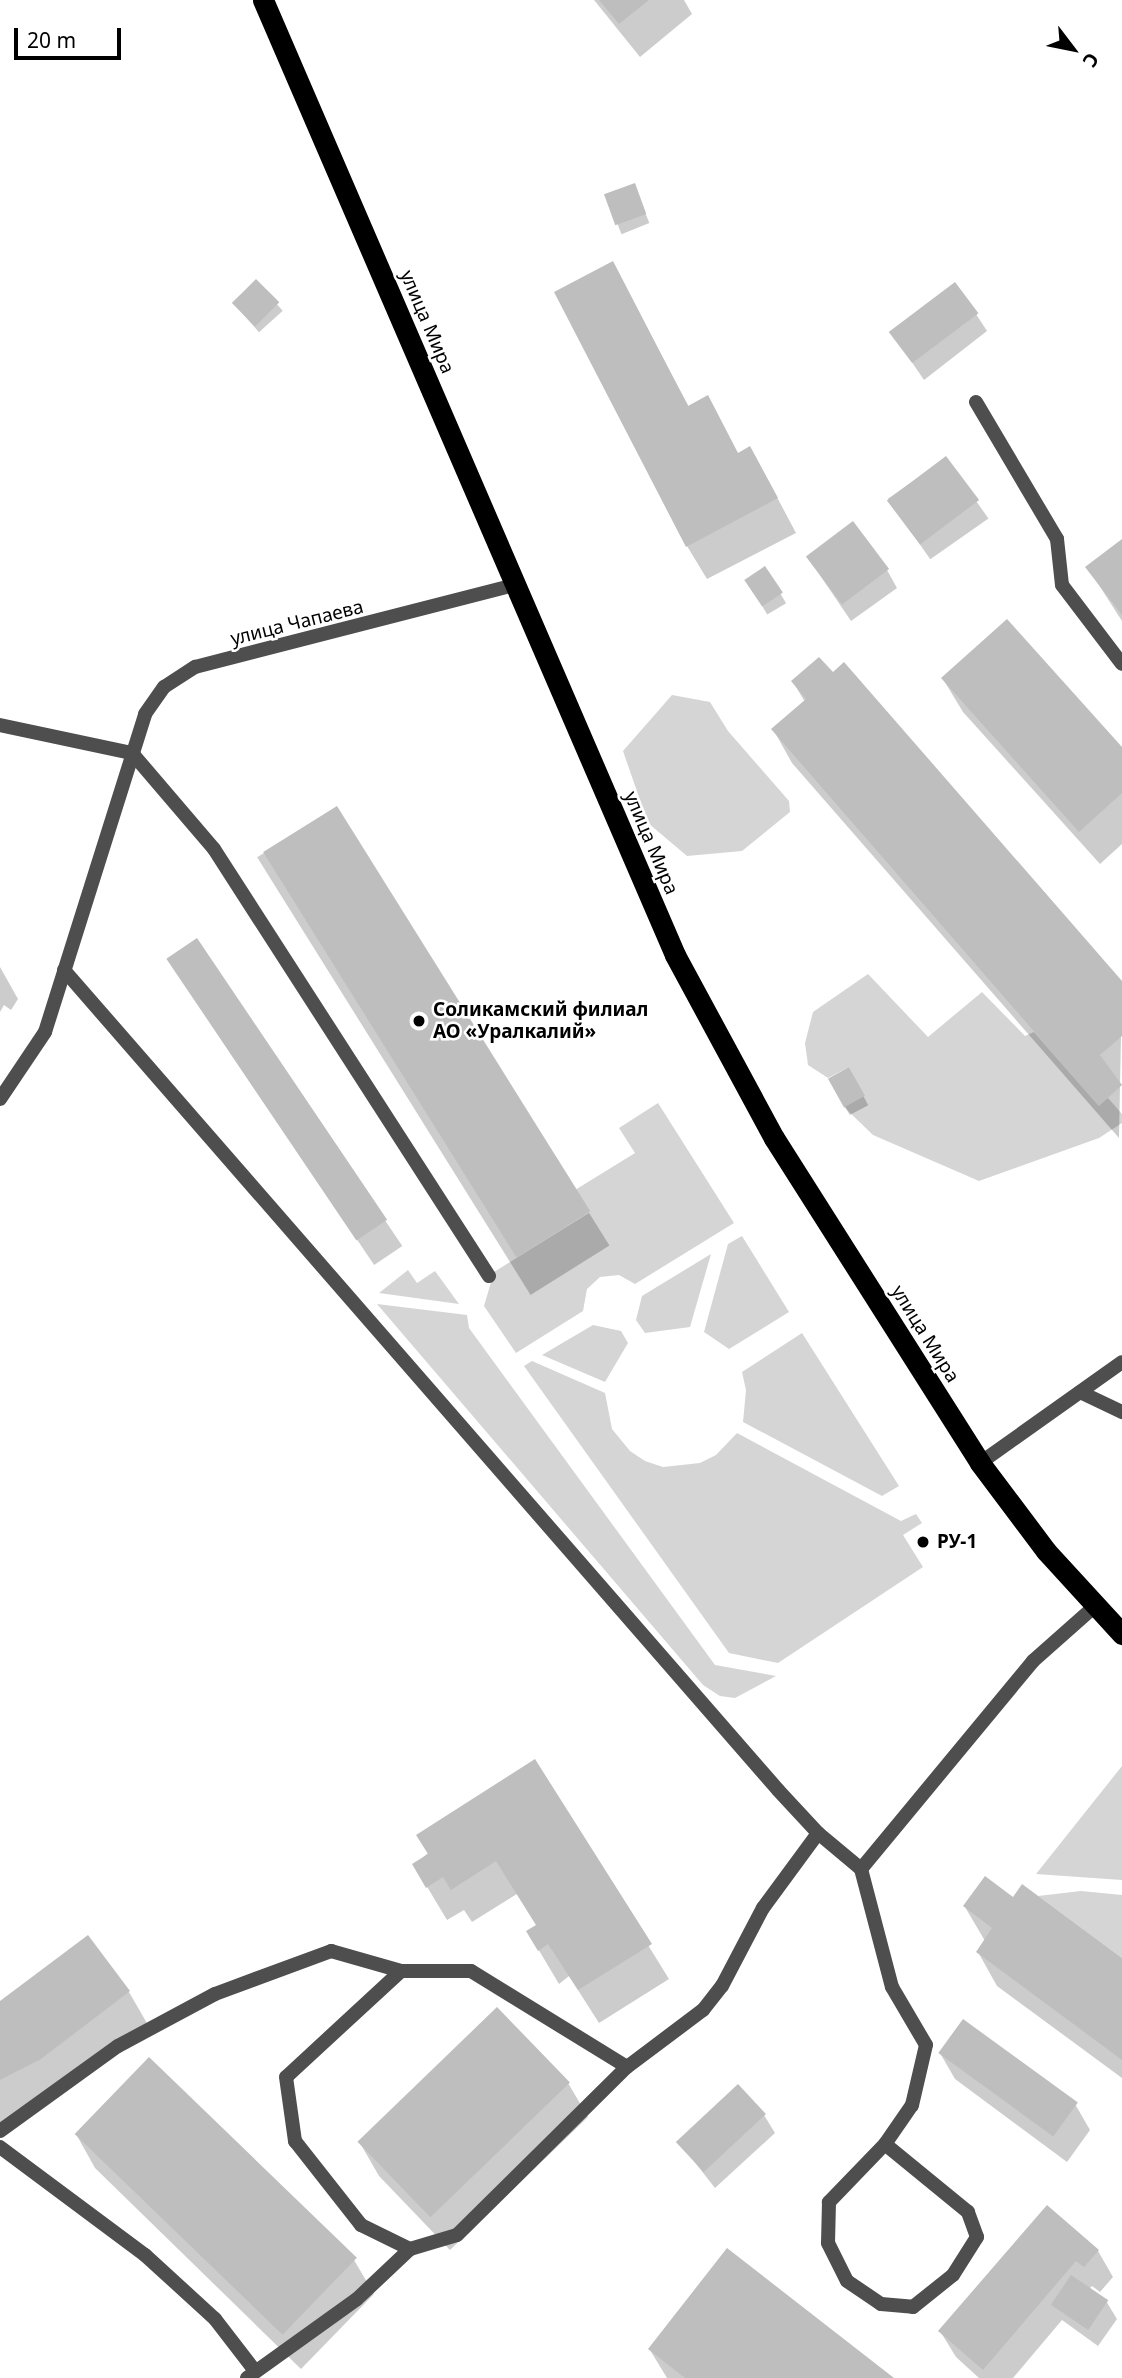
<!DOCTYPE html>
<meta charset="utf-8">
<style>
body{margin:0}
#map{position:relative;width:1122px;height:2378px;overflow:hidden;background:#fff;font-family:"Noto Sans",sans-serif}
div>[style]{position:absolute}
.green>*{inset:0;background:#d5d5d5}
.shadow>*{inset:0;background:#0003;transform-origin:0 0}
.building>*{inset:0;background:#bebebe;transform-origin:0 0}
.lane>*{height:14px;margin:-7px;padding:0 7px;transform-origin:7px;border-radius:7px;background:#4e4e4e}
.street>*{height:14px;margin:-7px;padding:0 7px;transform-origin:7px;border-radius:7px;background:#4e4e4e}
.highway>*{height:21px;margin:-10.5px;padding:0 10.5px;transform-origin:10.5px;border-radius:10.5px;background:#000}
.dots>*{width:19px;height:19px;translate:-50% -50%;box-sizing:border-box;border:4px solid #fff;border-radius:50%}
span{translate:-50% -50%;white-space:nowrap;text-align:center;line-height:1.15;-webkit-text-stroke:5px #fff;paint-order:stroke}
.street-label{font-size:19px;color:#000}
.poi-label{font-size:19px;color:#000;font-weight:700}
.left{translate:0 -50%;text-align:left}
.north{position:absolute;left:1038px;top:14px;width:70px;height:70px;-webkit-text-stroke:5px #fff;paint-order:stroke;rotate:122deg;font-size:19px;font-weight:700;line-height:28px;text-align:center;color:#000}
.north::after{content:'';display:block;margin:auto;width:24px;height:32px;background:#000;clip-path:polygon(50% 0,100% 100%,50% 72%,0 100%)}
.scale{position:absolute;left:14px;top:28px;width:107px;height:32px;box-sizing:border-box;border:4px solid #000;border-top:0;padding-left:9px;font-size:21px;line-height:24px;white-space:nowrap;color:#000;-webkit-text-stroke:5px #fff;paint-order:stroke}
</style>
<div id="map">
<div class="green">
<i style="clip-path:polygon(672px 695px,710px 702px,728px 731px,789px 801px,790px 812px,742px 851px,687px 856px,648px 823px,623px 751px)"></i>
<i style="clip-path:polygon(868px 974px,928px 1037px,982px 992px,1025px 1036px,1034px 1032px,1098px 1105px,1108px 1098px,1122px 1114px,1122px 1123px,1099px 1138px,979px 1181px,873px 1135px,844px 1107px,864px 1095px,849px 1067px,828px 1078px,808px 1065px,805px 1043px,813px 1012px)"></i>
<i style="clip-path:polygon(658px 1103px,734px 1223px,635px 1284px,619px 1275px,600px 1277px,587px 1289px,583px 1311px,516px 1353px,484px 1306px,494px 1272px,589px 1213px,575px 1190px,635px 1153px,619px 1128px)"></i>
<i style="clip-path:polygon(742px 1236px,789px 1312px,729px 1349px,704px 1332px,728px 1244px)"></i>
<i style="clip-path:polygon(711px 1254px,690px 1327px,645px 1333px,636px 1320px,642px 1296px)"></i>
<i style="clip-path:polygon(408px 1270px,417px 1283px,435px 1271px,459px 1304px,379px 1293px)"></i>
<i style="clip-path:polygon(377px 1304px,467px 1315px,469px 1328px,715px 1665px,776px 1676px,735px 1698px,720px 1696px,703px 1685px)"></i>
<i style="clip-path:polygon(593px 1325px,621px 1331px,628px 1343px,605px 1382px,542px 1355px)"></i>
<i style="clip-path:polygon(802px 1333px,899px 1486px,882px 1496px,743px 1422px,746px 1390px,742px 1372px)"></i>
<i style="clip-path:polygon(532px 1361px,605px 1393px,612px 1429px,630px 1451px,645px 1461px,663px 1467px,700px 1463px,716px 1455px,737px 1433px,901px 1521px,916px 1514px,922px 1523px,903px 1535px,923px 1567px,778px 1663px,729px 1653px,524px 1366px)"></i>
<i style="clip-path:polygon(1122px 1766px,1122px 1880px,1036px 1874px)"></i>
<i style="clip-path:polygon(1081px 1891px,1122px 1895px,1122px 1958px,1038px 1896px)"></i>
</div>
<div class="shadow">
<i style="clip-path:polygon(594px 0,684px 0,692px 14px,640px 57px)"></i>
<i style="left:634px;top:185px;width:41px;height:30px;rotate:68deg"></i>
<i style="clip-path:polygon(612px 263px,689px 407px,769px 482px,796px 533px,707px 579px,687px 546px)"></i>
<i style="left:256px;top:281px;width:40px;height:32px;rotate:48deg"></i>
<i style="clip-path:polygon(976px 314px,987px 331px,924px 380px,892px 333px)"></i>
<i style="left:946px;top:458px;width:74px;height:71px;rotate:55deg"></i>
<i style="clip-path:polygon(1122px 541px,1122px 621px,1088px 568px)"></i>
<i style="clip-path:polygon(807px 556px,887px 570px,897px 588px,851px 621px)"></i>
<i style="left:765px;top:568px;width:41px;height:22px;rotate:59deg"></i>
<i style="clip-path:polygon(943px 679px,1122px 749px,1122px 844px,1100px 864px,963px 712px)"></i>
<i style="clip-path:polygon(793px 682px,1122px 984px,1119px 1138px,792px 763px,773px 729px,805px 702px)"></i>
<i style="left:336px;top:808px;width:516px;height:93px;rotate:58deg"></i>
<i style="left:196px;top:940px;width:369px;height:34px;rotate:56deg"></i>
<i style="clip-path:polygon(0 967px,18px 999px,11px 1010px,4px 1005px,0 1012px)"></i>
<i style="left:849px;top:1069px;width:41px;height:21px;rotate:62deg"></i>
<i style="clip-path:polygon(535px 1762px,669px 1979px,599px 2023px,569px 1976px,559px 1984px,528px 1932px,537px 1926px,517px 1894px,472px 1922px,464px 1910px,447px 1920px,414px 1865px)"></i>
<i style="clip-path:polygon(1013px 1899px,1122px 1960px,1122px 2078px,997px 1986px,978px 1952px,985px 1941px,965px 1907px)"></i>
<i style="clip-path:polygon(129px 1992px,148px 2025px,0 2124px,0 2003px)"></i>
<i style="clip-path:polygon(940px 2053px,1075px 2104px,1090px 2130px,1067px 2162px,955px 2079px)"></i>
<i style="clip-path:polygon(568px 2083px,588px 2117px,450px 2250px,379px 2176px,360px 2143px)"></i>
<i style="clip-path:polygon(764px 2115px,775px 2133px,715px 2188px,678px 2141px)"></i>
<i style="clip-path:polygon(76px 2134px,354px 2260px,374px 2294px,301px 2369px,95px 2168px)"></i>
<i style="clip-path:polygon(1047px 2207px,1098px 2251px,1113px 2277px,1100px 2292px,1092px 2286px,1089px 2289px,1106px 2301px,1117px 2319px,1098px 2346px,1062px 2320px,1013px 2378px,979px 2378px,956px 2357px,940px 2331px)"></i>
<i style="clip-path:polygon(650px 2350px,891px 2378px,667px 2378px)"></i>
</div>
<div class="building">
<i style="clip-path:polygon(599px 0,649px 0,619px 24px)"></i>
<i style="left:635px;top:183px;width:33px;height:33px;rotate:70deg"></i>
<i style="clip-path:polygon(613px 261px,688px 406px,708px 395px,738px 453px,750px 446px,778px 498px,686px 547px,554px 292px)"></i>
<i style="left:256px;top:279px;width:33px;height:34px;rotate:45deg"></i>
<i style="left:955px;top:282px;width:39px;height:83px;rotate:53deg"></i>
<i style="left:946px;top:456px;width:55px;height:74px;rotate:53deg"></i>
<i style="left:853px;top:521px;width:60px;height:59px;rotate:53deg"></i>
<i style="clip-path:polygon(1122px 539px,1122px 615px,1085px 567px)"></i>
<i style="left:765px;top:566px;width:32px;height:25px;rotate:56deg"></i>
<i style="clip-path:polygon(1007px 619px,1122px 747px,1122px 793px,1079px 832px,941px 678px)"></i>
<i style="clip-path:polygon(819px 657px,833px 672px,844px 662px,1122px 981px,1122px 1036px,1100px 1055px,1122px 1085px,1099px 1106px,771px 729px,806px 699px,791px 681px)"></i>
<i style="left:337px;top:806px;width:478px;height:87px;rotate:58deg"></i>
<i style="left:197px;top:938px;width:340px;height:37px;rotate:56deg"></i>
<i style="left:849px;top:1067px;width:33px;height:24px;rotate:61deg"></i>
<i style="clip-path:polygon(535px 1759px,652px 1944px,578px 1990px,548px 1944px,538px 1951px,526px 1931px,536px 1925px,496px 1861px,451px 1890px,443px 1877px,426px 1888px,412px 1864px,428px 1854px,416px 1835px)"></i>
<i style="clip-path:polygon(985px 1876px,1013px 1897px,1022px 1884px,1122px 1958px,1122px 2060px,976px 1952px,992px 1928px,963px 1906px)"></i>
<i style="clip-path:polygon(88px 1935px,130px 1991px,41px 2059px,0 2080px,0 2001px)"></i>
<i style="left:497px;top:2007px;width:105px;height:194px;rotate:46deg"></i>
<i style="left:963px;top:2019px;width:142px;height:42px;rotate:36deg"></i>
<i style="left:149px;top:2057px;width:289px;height:107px;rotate:44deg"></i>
<i style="left:738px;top:2084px;width:41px;height:85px;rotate:47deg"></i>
<i style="clip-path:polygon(1047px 2205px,1099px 2250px,1084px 2267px,1076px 2261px,983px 2370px,938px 2331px)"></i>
<i style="clip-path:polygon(727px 2248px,894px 2378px,685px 2378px,648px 2349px)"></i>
<i style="left:1071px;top:2275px;width:45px;height:36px;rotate:34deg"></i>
</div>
<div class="lane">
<i style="left:976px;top:402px;width:159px;rotate:59.4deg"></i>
<i style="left:1057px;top:539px;width:46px;rotate:83.8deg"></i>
<i style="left:1062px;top:585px;width:99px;rotate:52.8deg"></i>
<i style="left:132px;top:753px;width:126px;rotate:49.5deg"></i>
<i style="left:214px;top:849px;width:508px;rotate:57.22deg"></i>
<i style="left:64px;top:970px;width:1087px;rotate:48.95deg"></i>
<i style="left:778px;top:1790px;width:59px;rotate:47.1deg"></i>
<i style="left:818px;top:1833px;width:56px;rotate:39.9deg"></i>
<i style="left:861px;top:1869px;width:270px;rotate:-50.4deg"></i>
<i style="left:1033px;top:1661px;width:81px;rotate:-41.5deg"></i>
<i style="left:1080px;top:1392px;width:47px;rotate:25.5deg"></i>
<i style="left:980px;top:1463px;width:174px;rotate:-35.4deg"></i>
<i style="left:861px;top:1869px;width:122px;rotate:75.3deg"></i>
<i style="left:892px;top:1987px;width:67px;rotate:59.6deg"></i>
<i style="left:926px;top:2045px;width:62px;rotate:103.1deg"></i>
<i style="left:912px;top:2105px;width:47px;rotate:124.7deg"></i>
<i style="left:885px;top:2144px;width:81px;rotate:134deg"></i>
<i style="left:829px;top:2202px;width:41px;rotate:91.4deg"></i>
<i style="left:828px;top:2243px;width:42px;rotate:63.4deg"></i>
<i style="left:847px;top:2281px;width:41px;rotate:34.1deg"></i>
<i style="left:881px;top:2304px;width:32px;rotate:5deg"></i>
<i style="left:913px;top:2307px;width:51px;rotate:-38.7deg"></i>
<i style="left:953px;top:2275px;width:45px;rotate:-57.7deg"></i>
<i style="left:977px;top:2237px;width:27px;rotate:-110deg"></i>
<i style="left:968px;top:2212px;width:107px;rotate:-140.7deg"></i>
<i style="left:401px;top:1971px;width:156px;rotate:137.3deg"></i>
<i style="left:286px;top:2077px;width:65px;rotate:82deg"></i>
<i style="left:295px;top:2141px;width:107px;rotate:51.8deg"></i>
<i style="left:361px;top:2225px;width:55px;rotate:26.1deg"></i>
<i style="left:410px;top:2249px;width:49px;rotate:-16.6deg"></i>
<i style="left:457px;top:2235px;width:239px;rotate:-44.7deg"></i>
<i style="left:0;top:2131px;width:145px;rotate:-35.8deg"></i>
<i style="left:118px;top:2046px;width:110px;rotate:-28.2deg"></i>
<i style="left:215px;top:1994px;width:124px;rotate:-20.3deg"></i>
<i style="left:331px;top:1951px;width:73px;rotate:15.9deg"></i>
<i style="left:401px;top:1971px;width:70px"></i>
<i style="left:471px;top:1971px;width:183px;rotate:31.6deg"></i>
<i style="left:627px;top:2067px;width:95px;rotate:-36.9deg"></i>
<i style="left:703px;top:2010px;width:31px;rotate:-52deg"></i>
<i style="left:722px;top:1986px;width:88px;rotate:-62.3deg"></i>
<i style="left:763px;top:1908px;width:93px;rotate:-53.7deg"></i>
<i style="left:0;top:2147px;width:181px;rotate:36.7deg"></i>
<i style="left:145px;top:2255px;width:95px;rotate:42.4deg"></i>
<i style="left:215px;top:2319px;width:66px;rotate:52.4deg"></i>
<i style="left:247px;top:2378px;width:135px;rotate:-35.7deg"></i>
<i style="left:357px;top:2299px;width:73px;rotate:-43.3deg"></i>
</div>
<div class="street">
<i style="left:0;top:725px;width:135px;rotate:12deg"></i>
<i style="left:0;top:1099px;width:81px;rotate:-56.1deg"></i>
<i style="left:45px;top:1032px;width:333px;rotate:-72.5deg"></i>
<i style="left:145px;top:714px;width:33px;rotate:-55deg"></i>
<i style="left:164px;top:687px;width:37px;rotate:-33deg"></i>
<i style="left:195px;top:667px;width:330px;rotate:-14.4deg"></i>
</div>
<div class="highway">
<i style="left:263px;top:0;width:1040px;rotate:66.66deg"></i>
<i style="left:675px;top:955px;width:208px;rotate:61.6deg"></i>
<i style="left:774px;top:1138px;width:385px;rotate:57.6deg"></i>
<i style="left:980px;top:1463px;width:110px;rotate:53.1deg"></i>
<i style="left:1046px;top:1551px;width:113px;rotate:47.5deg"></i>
</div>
<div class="dots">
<i style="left:419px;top:1021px;background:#000"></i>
<i style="left:923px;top:1542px;background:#000"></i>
</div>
<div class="street-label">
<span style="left:427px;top:322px;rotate:67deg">улица Мира</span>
<span style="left:297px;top:623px;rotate:-14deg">улица Чапаева</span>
<span style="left:651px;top:843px;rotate:67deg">улица Мира</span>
<span style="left:925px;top:1334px;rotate:58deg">улица Мира</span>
</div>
<div class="poi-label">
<span class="left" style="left:433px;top:1021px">Соликамский филиал<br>АО «Уралкалий»</span>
<span class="left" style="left:937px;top:1542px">РУ-1</span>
</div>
<div class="north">С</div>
<div class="scale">20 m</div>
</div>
